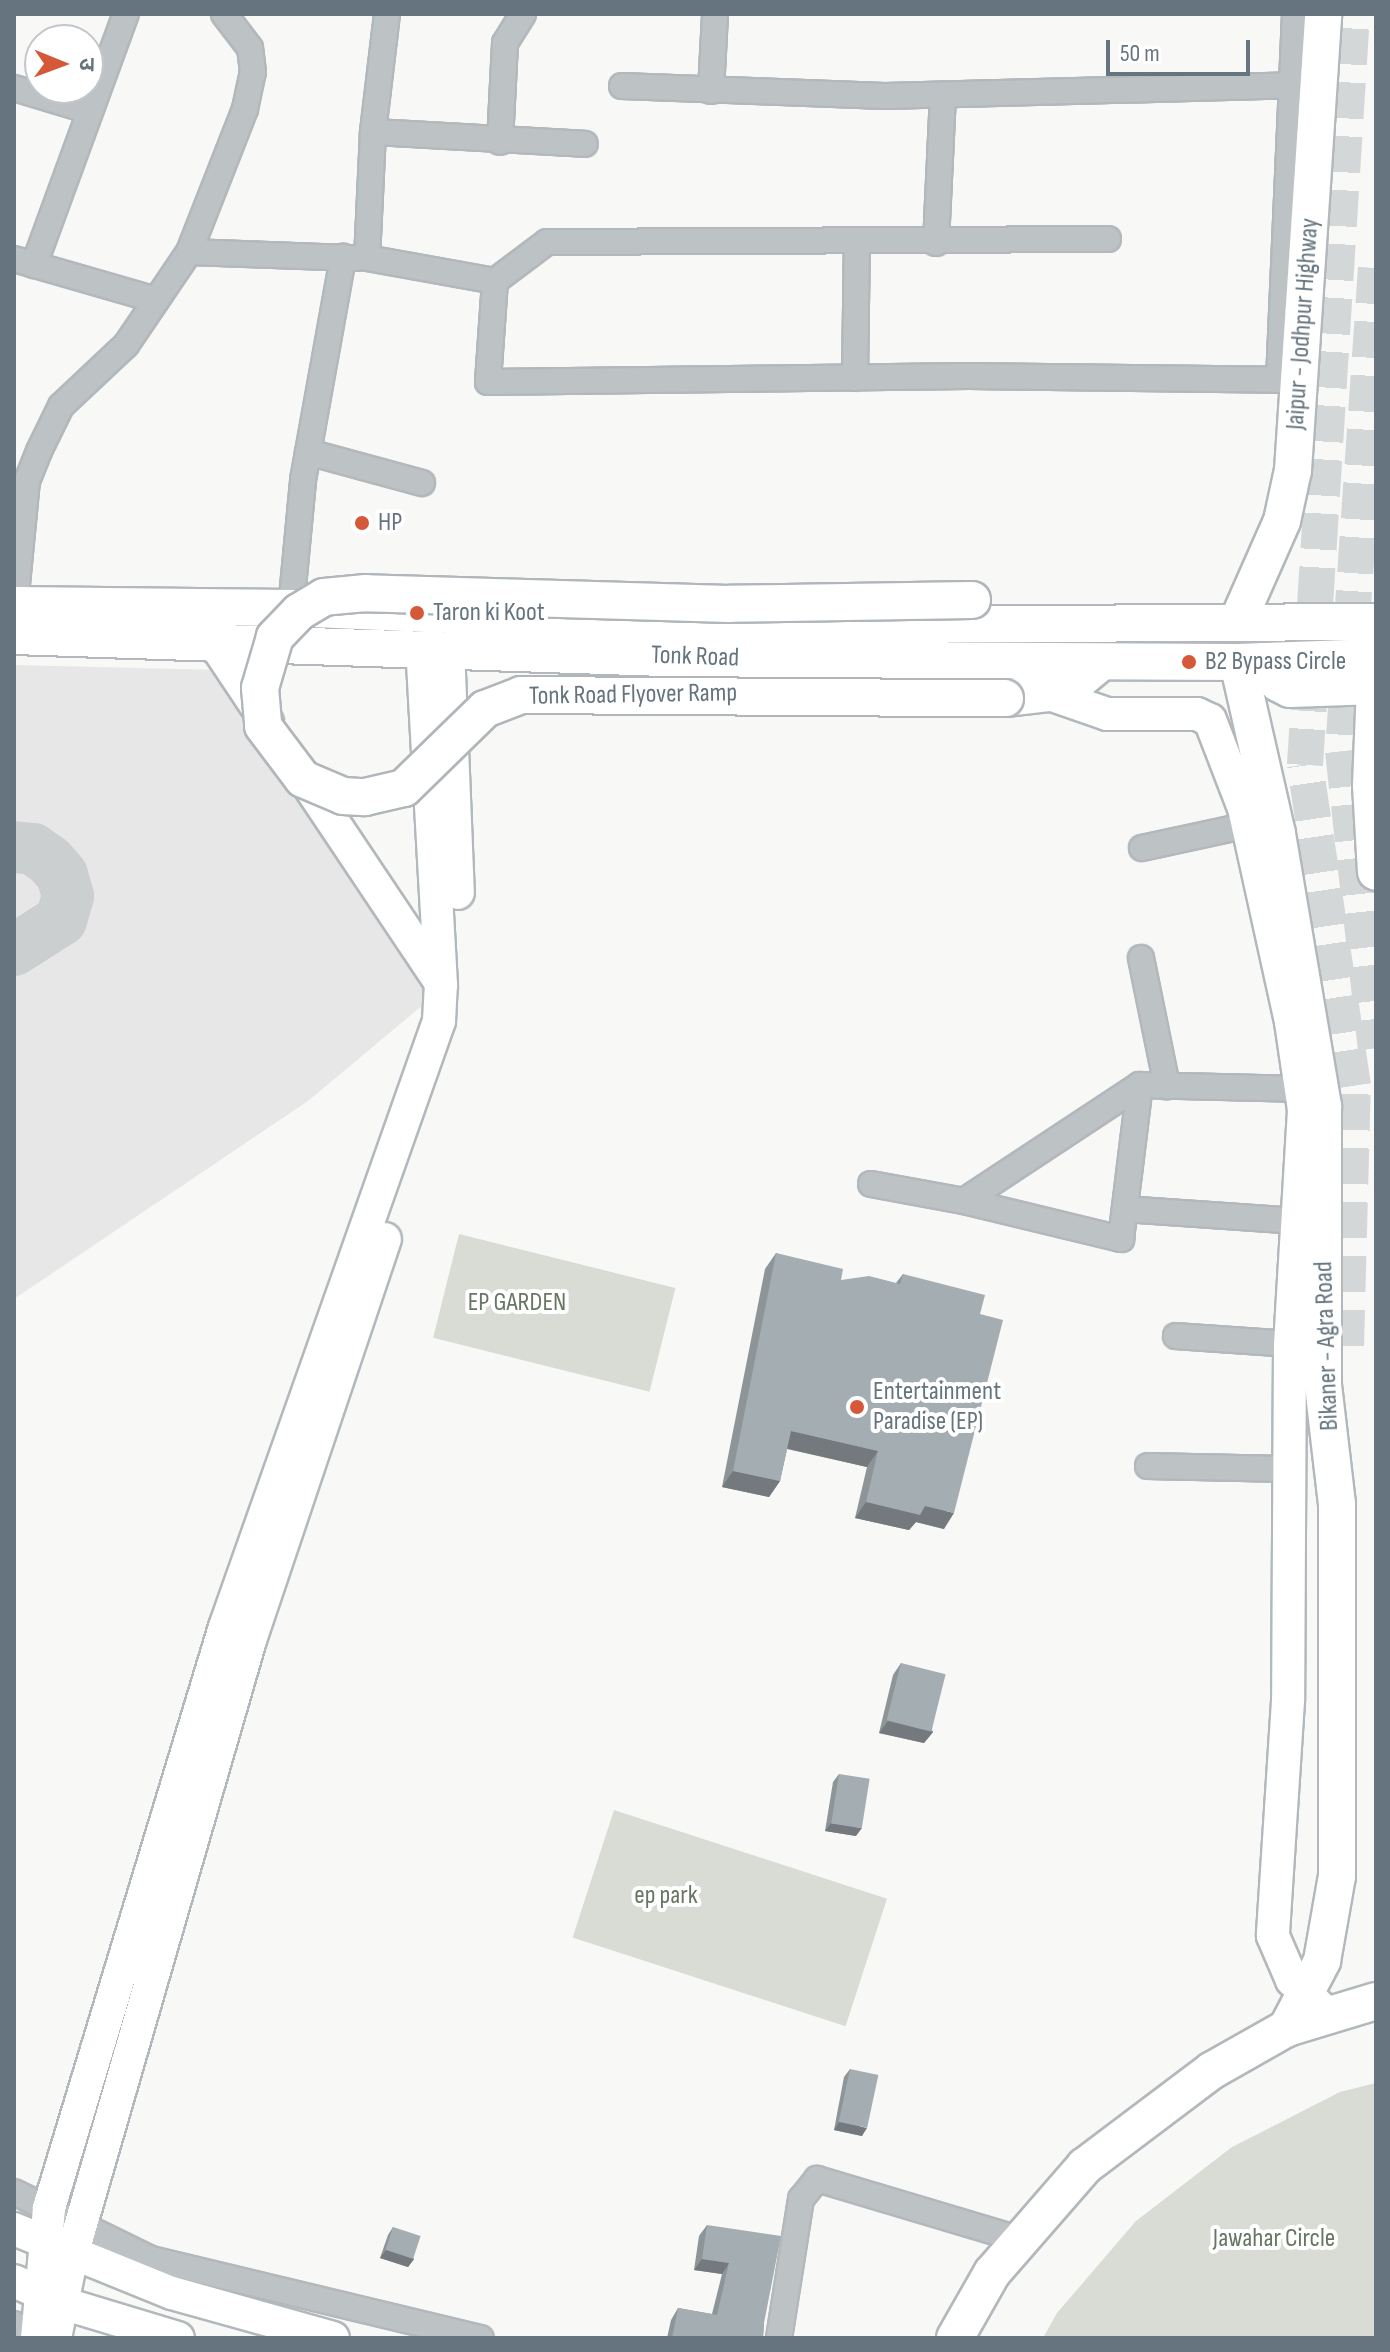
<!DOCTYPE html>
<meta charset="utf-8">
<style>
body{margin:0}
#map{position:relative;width:1390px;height:2352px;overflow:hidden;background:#f8f8f6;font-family:"Sofia Sans Condensed","Noto Sans Devanagari",sans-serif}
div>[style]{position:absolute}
.built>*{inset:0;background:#e6e7e6}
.green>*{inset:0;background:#d8dcd5;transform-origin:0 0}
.taxiway>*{height:52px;margin:-26px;padding:0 26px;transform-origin:26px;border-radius:26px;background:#cccfd0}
.primary-tunnel>*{height:36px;margin-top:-18px;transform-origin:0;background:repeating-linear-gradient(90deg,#d3d7d8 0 36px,transparent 0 54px)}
.roads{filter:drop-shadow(2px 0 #b2b8bc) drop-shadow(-2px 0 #b2b8bc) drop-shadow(0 2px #b2b8bc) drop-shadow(0 -2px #b2b8bc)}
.street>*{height:24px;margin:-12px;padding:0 12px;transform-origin:12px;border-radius:12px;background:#bdc2c5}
.secondary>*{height:32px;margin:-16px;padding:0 16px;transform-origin:16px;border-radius:16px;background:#fff}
.primary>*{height:36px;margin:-18px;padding:0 18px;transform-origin:18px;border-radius:18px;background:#fff}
.bridges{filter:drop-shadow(2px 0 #b1b6ba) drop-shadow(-2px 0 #b1b6ba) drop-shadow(0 2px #b1b6ba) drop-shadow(0 -2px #b1b6ba)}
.primary-bridge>*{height:36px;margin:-18px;padding:0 18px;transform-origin:18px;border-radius:18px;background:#fff}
.wall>*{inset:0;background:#8d9599}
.shaded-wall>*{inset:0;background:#73797d}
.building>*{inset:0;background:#a4adb2;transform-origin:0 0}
.dots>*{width:22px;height:22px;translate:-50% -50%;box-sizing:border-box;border:4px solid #fff;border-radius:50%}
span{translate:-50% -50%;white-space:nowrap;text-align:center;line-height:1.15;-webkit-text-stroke:8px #fff;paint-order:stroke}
.street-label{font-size:26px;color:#65747e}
.poi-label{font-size:26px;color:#65747e}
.left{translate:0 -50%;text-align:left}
.park-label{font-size:26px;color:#677764}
.frame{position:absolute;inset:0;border:16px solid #65747e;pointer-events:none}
.north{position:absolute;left:24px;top:24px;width:80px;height:80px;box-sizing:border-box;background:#fff;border:2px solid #c1c7cb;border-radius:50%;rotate:91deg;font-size:22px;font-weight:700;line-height:32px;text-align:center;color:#65747e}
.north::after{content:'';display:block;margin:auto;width:28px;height:36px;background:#d55838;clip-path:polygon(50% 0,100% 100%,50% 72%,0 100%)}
.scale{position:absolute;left:1106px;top:40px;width:144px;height:36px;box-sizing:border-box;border:4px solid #65747e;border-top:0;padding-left:10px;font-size:24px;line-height:28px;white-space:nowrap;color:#65747e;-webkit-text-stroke:6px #fff;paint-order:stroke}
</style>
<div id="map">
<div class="built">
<i style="clip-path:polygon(14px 665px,220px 670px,430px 999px,308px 1101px,14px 1299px)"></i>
</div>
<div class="green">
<i style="left:459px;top:1234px;width:223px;height:107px;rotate:14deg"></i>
<i style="left:614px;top:1810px;width:287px;height:134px;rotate:18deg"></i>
<i style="clip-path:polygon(1376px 2083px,1376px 2338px,1043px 2338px,1057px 2313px,1136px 2221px,1232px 2147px,1340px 2092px)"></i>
</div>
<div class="taxiway">
<i style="left:14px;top:847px;width:19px;rotate:6deg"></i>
<i style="left:33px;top:849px;width:21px;rotate:35deg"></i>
<i style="left:50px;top:861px;width:18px;rotate:49deg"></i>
<i style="left:62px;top:875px;width:22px;rotate:74deg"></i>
<i style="left:68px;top:896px;width:25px;rotate:106deg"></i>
<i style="left:61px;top:920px;width:56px;rotate:147.4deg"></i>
</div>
<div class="primary-tunnel">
<i style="left:1376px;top:268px;width:484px;rotate:93.9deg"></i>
<i style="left:1343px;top:751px;width:299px;rotate:83.7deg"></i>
<i style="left:1346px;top:1346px;width:260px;rotate:-88.5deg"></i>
<i style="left:1353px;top:1086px;width:325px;rotate:-98.5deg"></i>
<i style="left:1305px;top:765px;width:752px;rotate:-86.42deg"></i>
</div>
<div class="roads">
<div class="street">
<i style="left:387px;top:14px;width:119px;rotate:96.8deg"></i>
<i style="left:373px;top:132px;width:212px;rotate:3.2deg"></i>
<i style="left:622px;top:86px;width:263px;rotate:2.2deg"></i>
<i style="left:885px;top:96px;width:408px;rotate:-1.5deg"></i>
<i style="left:14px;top:88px;width:79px;rotate:16.8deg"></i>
<i style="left:711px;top:91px;width:77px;rotate:-87deg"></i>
<i style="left:373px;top:132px;width:126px;rotate:92.7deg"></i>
<i style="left:367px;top:258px;width:130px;rotate:10.2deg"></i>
<i style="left:495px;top:281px;width:101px;rotate:94deg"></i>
<i style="left:488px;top:382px;width:481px;rotate:-0.7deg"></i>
<i style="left:969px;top:376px;width:310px;rotate:0.7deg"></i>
<i style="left:1279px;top:380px;width:366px;rotate:-87.5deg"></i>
<i style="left:500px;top:142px;width:99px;rotate:-87.1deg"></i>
<i style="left:505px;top:43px;width:34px;rotate:-58deg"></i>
<i style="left:936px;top:243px;width:148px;rotate:-87.3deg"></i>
<i style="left:189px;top:252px;width:167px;rotate:2.1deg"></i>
<i style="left:14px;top:259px;width:148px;rotate:16.1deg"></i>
<i style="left:34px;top:265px;width:267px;rotate:-69.9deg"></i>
<i style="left:495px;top:281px;width:65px;rotate:-36.9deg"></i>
<i style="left:547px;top:242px;width:561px;rotate:-0.31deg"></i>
<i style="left:855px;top:378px;width:135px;rotate:-89.2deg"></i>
<i style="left:308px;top:452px;width:118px;rotate:15.2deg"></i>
<i style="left:15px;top:605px;width:125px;rotate:-84.5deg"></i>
<i style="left:27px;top:481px;width:32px;rotate:-68deg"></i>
<i style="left:39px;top:451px;width:50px;rotate:-63.9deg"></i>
<i style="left:61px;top:406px;width:89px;rotate:-43.2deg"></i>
<i style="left:126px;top:345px;width:112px;rotate:-55.9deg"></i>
<i style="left:189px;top:252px;width:154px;rotate:-68.6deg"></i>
<i style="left:245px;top:109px;width:38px;rotate:-78deg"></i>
<i style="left:253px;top:72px;width:24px;rotate:-97deg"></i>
<i style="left:250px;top:48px;width:43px;rotate:-127.4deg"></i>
<i style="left:291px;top:608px;width:129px;rotate:-84.6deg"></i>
<i style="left:303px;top:480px;width:227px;rotate:-79.8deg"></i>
<i style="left:1142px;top:848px;width:108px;rotate:-12.2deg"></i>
<i style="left:1141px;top:958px;width:131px;rotate:78.5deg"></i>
<i style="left:871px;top:1184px;width:95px;rotate:10.4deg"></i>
<i style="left:964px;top:1201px;width:211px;rotate:-33.4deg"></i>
<i style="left:1140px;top:1085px;width:161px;rotate:1.4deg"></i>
<i style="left:964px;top:1201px;width:162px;rotate:13.6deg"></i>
<i style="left:1121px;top:1239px;width:155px;rotate:-83deg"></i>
<i style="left:1125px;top:1209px;width:172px;rotate:4deg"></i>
<i style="left:1176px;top:1336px;width:114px;rotate:4deg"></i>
<i style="left:1148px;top:1466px;width:138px;rotate:1.2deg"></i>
<i style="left:14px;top:2192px;width:153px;rotate:26.1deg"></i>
<i style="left:151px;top:2259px;width:339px;rotate:13.5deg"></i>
<i style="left:14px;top:2324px;width:32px;rotate:26deg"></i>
<i style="left:779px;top:2338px;width:141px;rotate:-81deg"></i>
<i style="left:801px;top:2199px;width:26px;rotate:-51deg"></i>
<i style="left:817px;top:2179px;width:213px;rotate:16.6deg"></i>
</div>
<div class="secondary">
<i style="left:211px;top:638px;width:101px;rotate:56.3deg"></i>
<i style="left:448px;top:648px;width:245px;rotate:87.7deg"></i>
<i style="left:1052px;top:695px;width:58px;rotate:19.1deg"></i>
<i style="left:1107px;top:714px;width:90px"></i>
<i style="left:1197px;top:714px;width:14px;rotate:25deg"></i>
<i style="left:1210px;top:720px;width:94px;rotate:68.9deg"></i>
<i style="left:1244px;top:808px;width:219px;rotate:77.6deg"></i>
<i style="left:1291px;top:1022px;width:89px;rotate:81.6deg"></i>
<i style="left:1304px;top:1110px;width:234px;rotate:93.4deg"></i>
<i style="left:1290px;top:1344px;width:357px;rotate:90.3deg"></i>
<i style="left:1288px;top:1701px;width:235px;rotate:93.7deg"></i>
<i style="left:1273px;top:1936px;width:48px;rotate:66.6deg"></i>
<i style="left:1292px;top:1980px;width:45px;rotate:44.1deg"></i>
<i style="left:299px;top:771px;width:254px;rotate:56.2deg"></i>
<i style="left:14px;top:2229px;width:170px;rotate:22.1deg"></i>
<i style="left:172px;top:2293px;width:167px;rotate:15.6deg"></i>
<i style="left:14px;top:2281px;width:53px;rotate:24.6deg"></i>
<i style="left:62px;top:2303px;width:121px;rotate:16.8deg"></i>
<i style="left:37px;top:2338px;width:131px;rotate:-84.7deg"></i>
<i style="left:49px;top:2208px;width:607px;rotate:-73.15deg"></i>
<i style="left:225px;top:1627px;width:643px;rotate:-70.55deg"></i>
<i style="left:439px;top:1021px;width:36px;rotate:-87deg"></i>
<i style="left:441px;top:985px;width:338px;rotate:-93.2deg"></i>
<i style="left:55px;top:2338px;width:85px;rotate:-78.4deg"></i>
<i style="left:72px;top:2255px;width:640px;rotate:-73.86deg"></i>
<i style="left:250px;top:1640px;width:423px;rotate:-71.4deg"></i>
</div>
<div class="primary">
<i style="left:14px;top:605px;width:277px;rotate:0.6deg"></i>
<i style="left:291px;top:608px;width:406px;rotate:2.5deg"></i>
<i style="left:697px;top:626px;width:679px;rotate:-0.34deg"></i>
<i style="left:1237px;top:623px;width:111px;rotate:-66.2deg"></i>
<i style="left:1282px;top:521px;width:52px;rotate:-77.8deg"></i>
<i style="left:1293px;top:470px;width:457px;rotate:-86.2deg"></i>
<i style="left:14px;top:636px;width:679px;rotate:1.94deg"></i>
<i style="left:693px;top:659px;width:545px;rotate:0.32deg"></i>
<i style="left:1238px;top:662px;width:138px;rotate:-2.1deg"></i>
<i style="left:1262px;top:661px;width:27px;rotate:54deg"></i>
<i style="left:1278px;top:683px;width:13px;rotate:27deg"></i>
<i style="left:1290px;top:689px;width:86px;rotate:-2deg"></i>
<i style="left:1238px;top:662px;width:176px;rotate:77.2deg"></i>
<i style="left:1277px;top:834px;width:276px;rotate:80.4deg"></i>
<i style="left:1323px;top:1106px;width:279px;rotate:90deg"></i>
<i style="left:1323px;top:1385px;width:120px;rotate:83.3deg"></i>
<i style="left:1337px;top:1504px;width:372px;rotate:90deg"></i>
<i style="left:1337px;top:1876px;width:86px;rotate:100deg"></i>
<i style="left:1322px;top:1961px;width:76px;rotate:117.6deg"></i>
<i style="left:1375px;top:686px;width:99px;rotate:92.3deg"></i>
<i style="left:1371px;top:785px;width:87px;rotate:86.7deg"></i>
<i style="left:1005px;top:698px;width:61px;rotate:-6.5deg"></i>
<i style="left:1066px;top:691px;width:44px;rotate:-39.5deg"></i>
<i style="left:955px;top:2338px;width:75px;rotate:-60.4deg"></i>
<i style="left:992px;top:2273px;width:142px;rotate:-49deg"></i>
<i style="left:1085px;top:2166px;width:158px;rotate:-37deg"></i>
<i style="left:1211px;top:2071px;width:87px;rotate:-29.5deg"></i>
<i style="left:1287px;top:2028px;width:93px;rotate:-16.9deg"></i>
</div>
</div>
<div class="bridges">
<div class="primary-bridge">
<i style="left:972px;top:600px;width:243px;rotate:179.1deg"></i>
<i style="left:729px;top:604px;width:363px;rotate:-178.3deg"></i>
<i style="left:366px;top:593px;width:42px;rotate:174.6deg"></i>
<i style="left:324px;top:597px;width:29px;rotate:149deg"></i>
<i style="left:299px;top:612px;width:35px;rotate:134deg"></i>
<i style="left:275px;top:637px;width:53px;rotate:106.4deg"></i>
<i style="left:260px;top:688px;width:38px;rotate:85deg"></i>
<i style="left:263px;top:726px;width:66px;rotate:53deg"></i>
<i style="left:303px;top:779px;width:43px;rotate:23deg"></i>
<i style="left:343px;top:796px;width:22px;rotate:3deg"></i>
<i style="left:365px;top:797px;width:40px;rotate:-13deg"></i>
<i style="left:404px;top:788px;width:113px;rotate:-44.3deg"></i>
<i style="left:485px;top:709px;width:39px;rotate:-21deg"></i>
<i style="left:521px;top:695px;width:484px;rotate:0.4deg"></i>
</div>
</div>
<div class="wall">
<i style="clip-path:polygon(776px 1253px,841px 1280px,896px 1283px,903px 1274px,980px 1314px,944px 1529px,916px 1522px,909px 1530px,855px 1518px,867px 1467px,787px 1449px,780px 1481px,769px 1497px,722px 1487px,765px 1269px)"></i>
<i style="clip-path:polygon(901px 1663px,933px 1732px,924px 1743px,879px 1733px,893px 1675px)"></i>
<i style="clip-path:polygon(839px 1774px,856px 1836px,825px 1831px,833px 1782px)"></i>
<i style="clip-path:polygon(850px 2069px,862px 2136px,834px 2130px,844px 2077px)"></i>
<i style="clip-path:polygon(707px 2225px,764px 2323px,763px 2338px,667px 2338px,671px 2320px,678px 2308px,712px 2314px,722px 2274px,694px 2270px,699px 2236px)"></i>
<i style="clip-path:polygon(393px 2227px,414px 2259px,408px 2267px,380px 2258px,388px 2235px)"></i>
</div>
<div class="shaded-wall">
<i style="clip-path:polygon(791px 1431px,878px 1451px,867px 1467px,780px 1447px)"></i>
<i style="clip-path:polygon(733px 1471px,780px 1481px,769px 1497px,722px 1487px)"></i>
<i style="clip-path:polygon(866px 1502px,925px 1506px,954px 1513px,944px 1529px,916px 1522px,909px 1530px,855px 1518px)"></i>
<i style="clip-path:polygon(888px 1721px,933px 1732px,924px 1743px,879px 1733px)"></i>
<i style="clip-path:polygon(831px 1823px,862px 1828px,856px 1836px,825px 1831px)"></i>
<i style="clip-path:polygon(839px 2122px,867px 2128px,862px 2136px,834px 2130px)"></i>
<i style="clip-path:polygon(386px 2250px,414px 2259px,408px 2267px,380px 2258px)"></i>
<i style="clip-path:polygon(702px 2259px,729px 2263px,722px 2274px,694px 2270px)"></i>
</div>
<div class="building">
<i style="clip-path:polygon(776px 1253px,843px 1269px,841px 1280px,869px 1276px,900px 1284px,903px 1274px,985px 1295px,980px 1314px,1003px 1320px,954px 1513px,925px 1506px,920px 1515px,866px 1502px,878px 1451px,791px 1431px,780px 1481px,733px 1471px)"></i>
<i style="left:901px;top:1663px;width:46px;height:59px;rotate:14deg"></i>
<i style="left:839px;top:1774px;width:31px;height:50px;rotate:9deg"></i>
<i style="left:850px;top:2069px;width:29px;height:54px;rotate:12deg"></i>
<i style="clip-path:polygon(707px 2225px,781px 2236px,764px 2323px,763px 2338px,672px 2338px,678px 2308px,717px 2315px,729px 2263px,702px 2259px)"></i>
<i style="left:393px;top:2227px;width:29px;height:24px;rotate:18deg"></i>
</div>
<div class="dots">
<i style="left:362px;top:523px;background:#d55838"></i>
<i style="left:417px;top:613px;background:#d55838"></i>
<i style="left:1189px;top:662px;background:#d55838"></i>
<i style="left:857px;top:1407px;background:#d55838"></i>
</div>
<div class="street-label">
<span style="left:1303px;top:324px;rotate:-86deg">Jaipur - Jodhpur Highway</span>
<span style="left:695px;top:657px;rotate:2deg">Tonk Road</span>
<span style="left:633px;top:695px;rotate:-1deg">Tonk Road Flyover Ramp</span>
<span style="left:1327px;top:1346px;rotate:-92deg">Bikaner - Agra Road</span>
</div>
<div class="poi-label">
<span class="left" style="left:378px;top:523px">HP</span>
<span class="left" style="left:433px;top:613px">Taron ki Koot</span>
<span class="left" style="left:1205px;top:662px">B2 Bypass Circle</span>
<span class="left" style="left:873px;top:1407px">Entertainment<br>Paradise (EP)</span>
</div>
<div class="park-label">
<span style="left:517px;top:1303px">EP GARDEN</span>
<span style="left:666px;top:1896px">ep park</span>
<span style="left:1274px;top:2239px">Jawahar Circle</span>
</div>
<div class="frame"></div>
<div class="north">उ</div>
<div class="scale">50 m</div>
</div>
